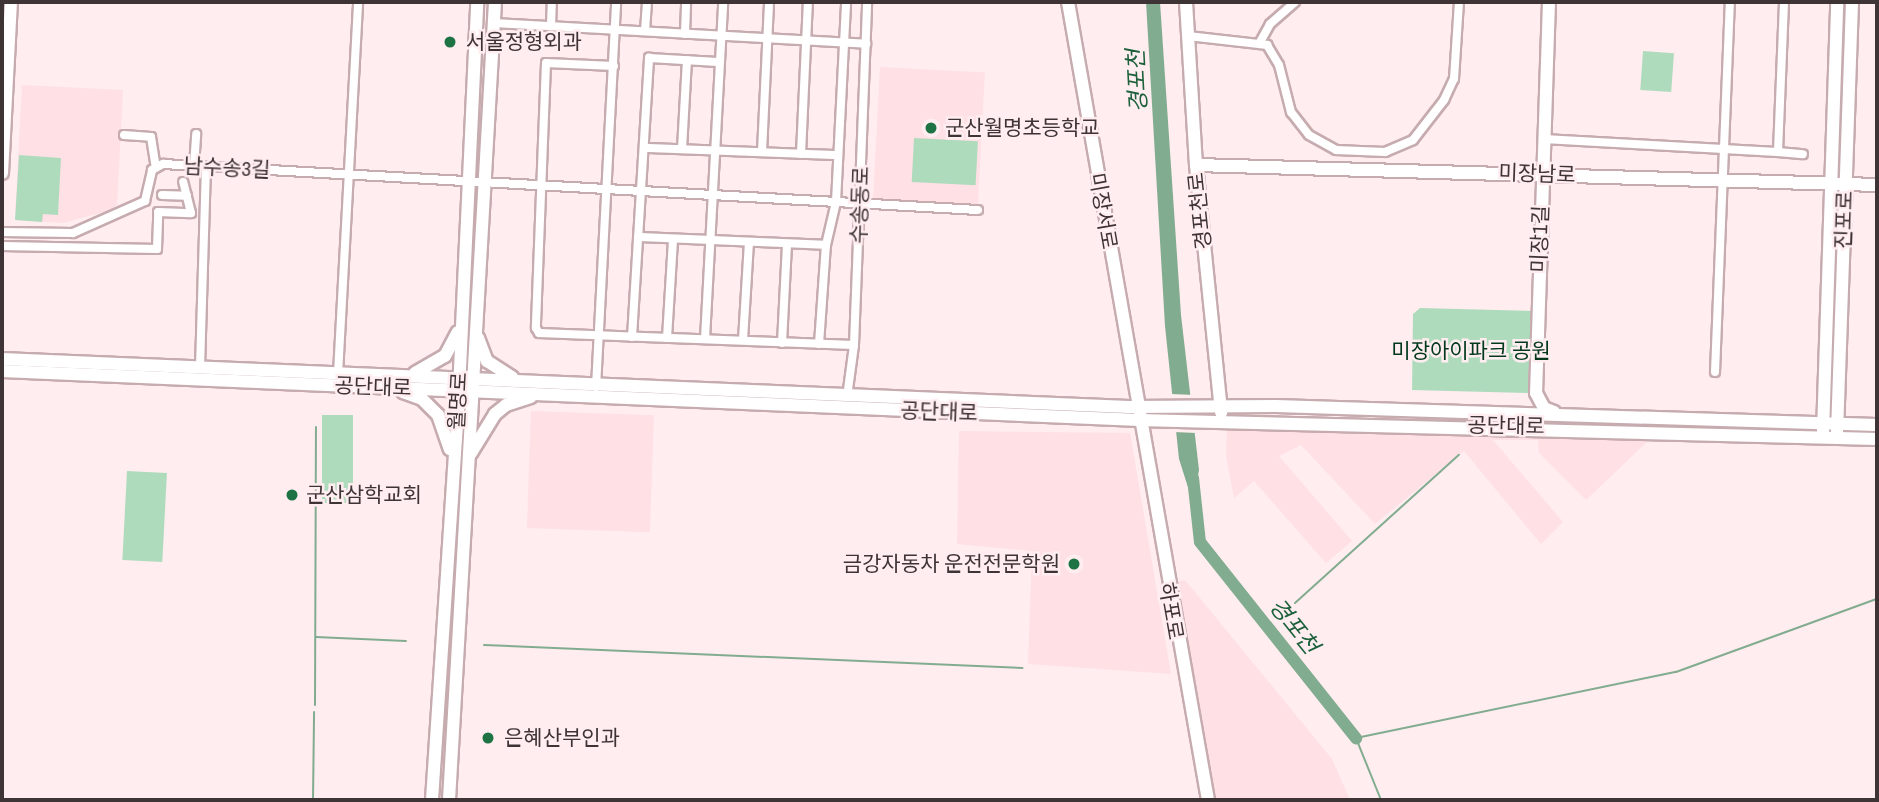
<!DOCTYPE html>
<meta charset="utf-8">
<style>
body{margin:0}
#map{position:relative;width:1879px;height:802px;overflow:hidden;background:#ffedf0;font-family:"Archivo Narrow","Noto Sans KR",sans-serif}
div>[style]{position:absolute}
.built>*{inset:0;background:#fee0e5;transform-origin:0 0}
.green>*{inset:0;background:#afdbbd;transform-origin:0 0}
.water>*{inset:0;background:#82ac8f}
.pier>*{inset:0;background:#ffedf0}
.stream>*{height:2px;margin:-1px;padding:0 1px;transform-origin:1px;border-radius:1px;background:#82ac8f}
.river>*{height:12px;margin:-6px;padding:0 6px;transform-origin:6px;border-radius:6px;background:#82ac8f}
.roads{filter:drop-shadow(2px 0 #c6abaf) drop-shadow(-2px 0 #c6abaf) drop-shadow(0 2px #c6abaf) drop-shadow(0 -2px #c6abaf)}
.street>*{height:8px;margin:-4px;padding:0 4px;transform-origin:4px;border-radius:4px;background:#fff}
.secondary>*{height:12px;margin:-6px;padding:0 6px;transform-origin:6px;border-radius:6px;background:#fff}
.dots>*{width:19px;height:19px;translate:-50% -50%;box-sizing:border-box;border:4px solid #ffedf0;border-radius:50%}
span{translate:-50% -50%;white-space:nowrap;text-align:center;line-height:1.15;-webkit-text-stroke:5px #ffedf0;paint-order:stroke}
.poi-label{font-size:21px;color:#3e3335}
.left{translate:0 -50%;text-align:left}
.right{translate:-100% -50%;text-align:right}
.street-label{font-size:21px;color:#3e3335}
.park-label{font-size:21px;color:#00381c}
.water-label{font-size:23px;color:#1c613b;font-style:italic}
.frame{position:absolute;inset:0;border:4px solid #3e3335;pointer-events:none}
</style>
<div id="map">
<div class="built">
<i style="left:880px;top:67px;width:105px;height:137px;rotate:3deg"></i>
<i style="clip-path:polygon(22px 85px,123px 90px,117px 205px,111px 210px,63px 223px,15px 220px)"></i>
<i style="left:531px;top:411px;width:123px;height:117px;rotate:2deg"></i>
<i style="clip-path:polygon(1227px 427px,1414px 430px,1649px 440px,1586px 500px,1539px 453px,1538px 440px,1493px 440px,1563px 522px,1541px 544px,1464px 451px,1375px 524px,1301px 445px,1279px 456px,1352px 541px,1326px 563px,1254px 481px,1234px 498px,1226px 455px)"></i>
<i style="clip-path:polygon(959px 431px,1130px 433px,1171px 674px,1028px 664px,1032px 551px,957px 544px)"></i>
<i style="clip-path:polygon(1185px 580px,1332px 759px,1350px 800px,1214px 799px,1172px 583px)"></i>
</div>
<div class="green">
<i style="left:1643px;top:51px;width:31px;height:39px;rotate:4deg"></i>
<i style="left:914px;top:138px;width:64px;height:44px;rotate:3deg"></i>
<i style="clip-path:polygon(19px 155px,61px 158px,58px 215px,43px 214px,42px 222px,15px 220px)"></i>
<i style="clip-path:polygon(1420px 308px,1531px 311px,1528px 393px,1412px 390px,1413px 314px)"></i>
<i style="left:322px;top:415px;width:31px;height:88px"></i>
<i style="left:127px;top:471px;width:40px;height:89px;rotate:3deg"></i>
</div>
<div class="water">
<i style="clip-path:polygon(1146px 2px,1160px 2px,1181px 315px,1199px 470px,1193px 503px,1179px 459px,1165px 326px)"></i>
</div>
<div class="pier">
<i style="clip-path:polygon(1171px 394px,1194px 395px,1197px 433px,1173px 432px)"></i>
</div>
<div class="stream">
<i style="left:1295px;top:603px;width:221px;rotate:-42.1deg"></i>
<i style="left:316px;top:637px;width:90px;rotate:2.5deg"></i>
<i style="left:484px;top:645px;width:539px;rotate:2.44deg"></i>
<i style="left:315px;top:705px;width:278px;rotate:-89.8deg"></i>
<i style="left:313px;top:800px;width:88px;rotate:-89.3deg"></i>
<i style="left:1381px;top:800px;width:67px;rotate:-112deg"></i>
<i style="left:1356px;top:738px;width:327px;rotate:-11.7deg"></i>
<i style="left:1676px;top:672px;width:214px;rotate:-20deg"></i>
</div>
<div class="river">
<i style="left:1193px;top:478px;width:64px;rotate:83.8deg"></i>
<i style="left:1200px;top:542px;width:251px;rotate:51.5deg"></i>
</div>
<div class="roads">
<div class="street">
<i style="left:494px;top:23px;width:373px;rotate:3.2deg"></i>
<i style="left:551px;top:26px;width:24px;rotate:-88deg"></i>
<i style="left:645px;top:31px;width:29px;rotate:-86deg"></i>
<i style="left:685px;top:34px;width:32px;rotate:-88deg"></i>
<i style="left:1188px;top:36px;width:80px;rotate:6.5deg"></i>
<i style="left:1267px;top:45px;width:23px;rotate:59deg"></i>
<i style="left:1279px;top:65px;width:49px;rotate:75.7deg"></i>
<i style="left:1291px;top:112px;width:29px;rotate:52deg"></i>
<i style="left:1309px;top:135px;width:31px;rotate:29deg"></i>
<i style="left:1336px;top:150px;width:49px;rotate:2.3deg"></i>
<i style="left:1385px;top:152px;width:30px;rotate:-23deg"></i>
<i style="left:1413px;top:140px;width:51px;rotate:-52.2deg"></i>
<i style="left:1444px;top:100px;width:23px;rotate:-65deg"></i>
<i style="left:1454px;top:79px;width:77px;rotate:-86.3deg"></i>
<i style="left:1259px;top:44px;width:23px;rotate:-61deg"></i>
<i style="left:1270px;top:24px;width:33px;rotate:-41deg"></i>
<i style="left:614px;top:66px;width:68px;rotate:-177.5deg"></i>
<i style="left:546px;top:63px;width:265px;rotate:92.2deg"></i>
<i style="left:536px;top:328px;width:6px;rotate:59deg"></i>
<i style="left:539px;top:333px;width:315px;rotate:2.2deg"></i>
<i style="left:124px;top:135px;width:27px;rotate:4deg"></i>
<i style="left:151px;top:137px;width:31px;rotate:81deg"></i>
<i style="left:1543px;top:139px;width:235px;rotate:3.2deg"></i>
<i style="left:1778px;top:152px;width:150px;rotate:-87.7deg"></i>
<i style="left:646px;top:148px;width:191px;rotate:2.1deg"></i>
<i style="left:682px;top:149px;width:89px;rotate:-86.8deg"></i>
<i style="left:762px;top:152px;width:150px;rotate:-87.3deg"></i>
<i style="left:1778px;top:152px;width:25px;rotate:5deg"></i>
<i style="left:801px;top:154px;width:152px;rotate:-87.4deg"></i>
<i style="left:194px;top:166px;width:32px;rotate:-86deg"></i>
<i style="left:162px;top:195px;width:25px;rotate:2deg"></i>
<i style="left:2px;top:232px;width:71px;rotate:0.8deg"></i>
<i style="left:73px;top:233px;width:79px;rotate:-24deg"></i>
<i style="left:145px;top:201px;width:32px;rotate:-77deg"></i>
<i style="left:152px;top:170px;width:13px;rotate:-29deg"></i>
<i style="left:163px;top:164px;width:816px;rotate:3.23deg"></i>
<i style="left:638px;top:237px;width:188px;rotate:2.4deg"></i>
<i style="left:2px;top:246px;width:155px;rotate:1.1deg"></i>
<i style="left:157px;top:249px;width:37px;rotate:-88deg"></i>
<i style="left:158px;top:212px;width:33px;rotate:2deg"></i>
<i style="left:191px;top:213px;width:32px;rotate:-104deg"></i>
<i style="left:632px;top:337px;width:280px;rotate:-86.5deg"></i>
<i style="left:649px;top:58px;width:69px;rotate:3.3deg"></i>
<i style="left:667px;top:338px;width:99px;rotate:-86.5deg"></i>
<i style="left:705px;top:339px;width:337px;rotate:-86.9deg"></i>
<i style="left:743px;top:340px;width:98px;rotate:-86.5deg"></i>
<i style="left:782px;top:343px;width:99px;rotate:-87.1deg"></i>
<i style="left:819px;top:344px;width:99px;rotate:-86deg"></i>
<i style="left:826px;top:245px;width:44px;rotate:-76.9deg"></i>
<i style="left:836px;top:202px;width:200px;rotate:-87.1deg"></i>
<i style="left:200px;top:368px;width:201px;rotate:-88.3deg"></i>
<i style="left:1715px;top:372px;width:370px;rotate:-87.7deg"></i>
<i style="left:338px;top:374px;width:373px;rotate:-86.9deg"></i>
<i style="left:596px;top:387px;width:386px;rotate:-87deg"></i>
<i style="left:847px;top:397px;width:52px;rotate:-82.3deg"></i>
<i style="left:854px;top:345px;width:343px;rotate:-87.8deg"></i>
</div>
<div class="secondary">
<i style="left:1068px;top:2px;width:810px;rotate:80.05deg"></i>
<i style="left:1186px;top:2px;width:163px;rotate:86.5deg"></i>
<i style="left:1196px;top:165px;width:249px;rotate:84.2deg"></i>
<i style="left:1549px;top:2px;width:391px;rotate:91.9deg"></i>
<i style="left:1536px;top:393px;width:17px;rotate:62deg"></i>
<i style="left:1544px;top:408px;width:11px;rotate:22deg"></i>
<i style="left:1196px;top:165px;width:681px;rotate:1.68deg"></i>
<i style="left:2px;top:173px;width:171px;rotate:-87deg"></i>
<i style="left:478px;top:338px;width:25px;rotate:69deg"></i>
<i style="left:487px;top:361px;width:30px;rotate:33deg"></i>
<i style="left:2px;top:359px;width:1128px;rotate:2.44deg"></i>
<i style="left:1129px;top:407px;width:147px;rotate:-0.4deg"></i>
<i style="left:1276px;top:406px;width:601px;rotate:1.81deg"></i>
<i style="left:2px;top:371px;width:1138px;rotate:2.47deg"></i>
<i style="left:1139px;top:420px;width:738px;rotate:1.47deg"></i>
<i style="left:415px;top:373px;width:34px;rotate:-30deg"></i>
<i style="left:445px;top:356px;width:27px;rotate:-62deg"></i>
<i style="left:403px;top:392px;width:20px;rotate:20deg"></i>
<i style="left:422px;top:399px;width:23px;rotate:45deg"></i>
<i style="left:438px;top:415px;width:36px;rotate:71deg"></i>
<i style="left:1823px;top:432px;width:430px;rotate:-88.1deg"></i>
<i style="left:1837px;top:432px;width:430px;rotate:-88deg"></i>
<i style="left:471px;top:453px;width:46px;rotate:-58.4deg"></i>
<i style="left:495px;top:414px;width:14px;rotate:-39deg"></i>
<i style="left:506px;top:405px;width:26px;rotate:-18deg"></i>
<i style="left:432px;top:800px;width:411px;rotate:-86.2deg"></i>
<i style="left:459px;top:390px;width:388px;rotate:-87.3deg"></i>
<i style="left:449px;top:800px;width:799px;rotate:-86.7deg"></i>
</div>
</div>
<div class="dots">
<i style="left:450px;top:42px;background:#1e7345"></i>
<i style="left:931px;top:128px;background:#1e7345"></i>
<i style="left:292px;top:495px;background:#1e7345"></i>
<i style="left:1074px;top:564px;background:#1e7345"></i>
<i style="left:488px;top:738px;background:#1e7345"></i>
</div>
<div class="poi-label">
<span class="left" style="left:466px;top:42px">서울정형외과</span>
<span class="left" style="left:945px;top:128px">군산월명초등학교</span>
<span class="left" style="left:306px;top:495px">군산삼학교회</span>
<span class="right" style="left:1060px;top:564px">금강자동차 운전전문학원</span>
<span class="left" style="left:504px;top:738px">은혜산부인과</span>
</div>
<div class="street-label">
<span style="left:227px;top:168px;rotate:3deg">남수송3길</span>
<span style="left:1537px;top:174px;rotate:2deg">미장남로</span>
<span style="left:860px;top:205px;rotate:-88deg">수송동로</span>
<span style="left:1103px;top:211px;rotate:80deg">미장서로</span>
<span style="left:1200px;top:211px;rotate:-96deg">경포천로</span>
<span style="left:1844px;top:220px;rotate:-88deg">진포로</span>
<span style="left:1540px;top:239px;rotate:-88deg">미장1길</span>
<span style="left:373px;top:387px;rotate:2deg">공단대로</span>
<span style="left:458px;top:401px;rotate:-87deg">월명로</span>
<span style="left:939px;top:412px;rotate:2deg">공단대로</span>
<span style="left:1506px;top:426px;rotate:1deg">공단대로</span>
<span style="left:1171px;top:611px;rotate:80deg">하포로</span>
</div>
<div class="park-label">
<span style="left:1471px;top:351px">미장아이파크 공원</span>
</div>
<div class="water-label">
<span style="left:1137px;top:81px;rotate:-93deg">경포천</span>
<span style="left:1294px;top:626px;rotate:51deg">경포천</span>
</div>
<div class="frame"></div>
</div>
